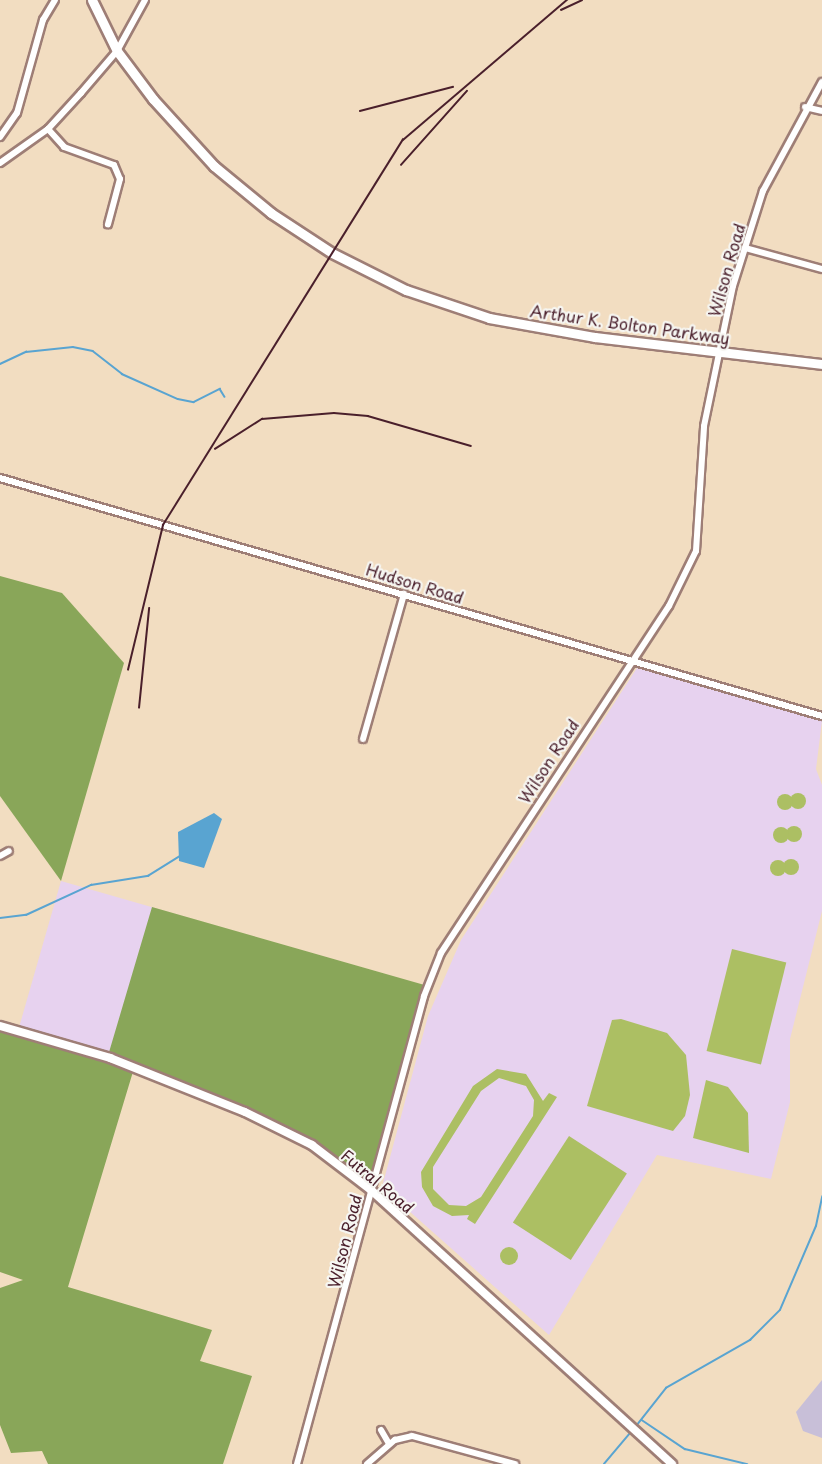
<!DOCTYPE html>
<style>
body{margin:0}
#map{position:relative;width:822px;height:1464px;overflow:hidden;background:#f2ddc1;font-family:"Playpen Sans",sans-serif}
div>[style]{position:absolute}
.built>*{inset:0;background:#e7d2ef;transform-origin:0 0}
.industrial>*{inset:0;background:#c8bfd8}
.green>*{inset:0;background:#acbf63;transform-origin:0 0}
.round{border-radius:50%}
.forest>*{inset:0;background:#89a659}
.water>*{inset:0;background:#59a4d1}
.stream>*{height:1.5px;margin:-0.75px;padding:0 0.75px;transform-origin:0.75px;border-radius:0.75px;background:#59a4d1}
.roads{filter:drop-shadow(2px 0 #9e7e76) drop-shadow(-2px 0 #9e7e76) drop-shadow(0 2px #9e7e76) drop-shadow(0 -2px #9e7e76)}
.minor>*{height:6px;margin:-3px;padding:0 3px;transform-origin:3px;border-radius:3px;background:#fff}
.tertiary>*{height:8px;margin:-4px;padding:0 4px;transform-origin:4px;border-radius:4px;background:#fff}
.primary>*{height:9px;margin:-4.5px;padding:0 4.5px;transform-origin:4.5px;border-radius:4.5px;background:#fff}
.rail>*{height:1.5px;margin:-0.75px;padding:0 0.75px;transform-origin:0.75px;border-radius:0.75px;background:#4a1f2b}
span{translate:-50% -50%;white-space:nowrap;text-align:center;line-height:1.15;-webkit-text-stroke:4.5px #f6f6f2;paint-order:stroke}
.street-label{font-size:16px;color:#4a1f2b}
</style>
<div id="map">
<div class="built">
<i style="clip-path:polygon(637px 668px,822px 721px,816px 769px,822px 785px,822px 911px,790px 1039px,790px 1102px,771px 1179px,657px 1155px,549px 1335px,382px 1187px,428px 1016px,461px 940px)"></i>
<i style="left:61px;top:881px;width:95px;height:158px;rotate:16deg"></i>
</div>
<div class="industrial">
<i style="clip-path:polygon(822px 1380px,822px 1438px,803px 1431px,796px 1412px)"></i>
</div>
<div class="green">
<i class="round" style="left:790px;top:793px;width:16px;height:16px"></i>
<i class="round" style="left:777px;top:794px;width:16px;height:16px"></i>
<i class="round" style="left:786px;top:826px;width:16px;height:16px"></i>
<i class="round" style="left:773px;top:827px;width:16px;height:16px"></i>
<i class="round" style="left:783px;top:859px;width:16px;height:16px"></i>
<i class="round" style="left:770px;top:860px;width:16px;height:16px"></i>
<i style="left:732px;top:949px;width:56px;height:105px;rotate:14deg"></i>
<i style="clip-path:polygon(621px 1019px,667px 1033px,686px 1055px,690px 1095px,685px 1116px,673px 1131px,587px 1106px,612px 1020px)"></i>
<i style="clip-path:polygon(evenodd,497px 1069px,526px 1074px,543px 1101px,549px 1093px,557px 1097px,475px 1224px,467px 1219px,469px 1215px,452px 1216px,433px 1206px,422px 1187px,421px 1172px,473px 1086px,497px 1069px,499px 1078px,526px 1086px,534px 1100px,533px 1116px,481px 1197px,466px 1206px,449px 1205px,433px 1189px,433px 1167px,481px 1091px,499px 1078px)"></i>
<i style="clip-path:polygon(706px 1080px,728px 1087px,748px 1113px,749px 1153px,693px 1138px)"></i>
<i style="left:569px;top:1136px;width:69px;height:103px;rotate:33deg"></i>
<i class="round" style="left:500px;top:1247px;width:18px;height:18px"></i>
</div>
<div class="forest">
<i style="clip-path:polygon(0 576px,62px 593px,124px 663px,61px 881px,0 796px)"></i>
<i style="clip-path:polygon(152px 907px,428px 986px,369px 1185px,307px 1140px,135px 1065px,68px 1287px,212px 1330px,200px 1361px,252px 1376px,223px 1464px,48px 1464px,42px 1451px,11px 1453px,0 1425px,0 1288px,23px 1280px,0 1272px,0 1029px,107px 1059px)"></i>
</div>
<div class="water">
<i style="clip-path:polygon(214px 813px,222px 819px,204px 868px,179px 861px,178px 832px)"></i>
</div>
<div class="stream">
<i style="left:0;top:364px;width:29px;rotate:-25deg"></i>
<i style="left:26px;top:352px;width:47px;rotate:-6.1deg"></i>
<i style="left:73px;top:347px;width:20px;rotate:11deg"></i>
<i style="left:93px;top:351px;width:37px;rotate:38deg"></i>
<i style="left:122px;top:374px;width:61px;rotate:24.1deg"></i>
<i style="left:178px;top:399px;width:16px;rotate:11deg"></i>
<i style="left:194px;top:402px;width:29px;rotate:-27deg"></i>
<i style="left:220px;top:389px;width:9px;rotate:58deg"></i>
<i style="left:0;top:918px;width:26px;rotate:-7deg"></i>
<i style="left:26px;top:915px;width:72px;rotate:-24.8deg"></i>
<i style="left:91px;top:885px;width:58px;rotate:-9deg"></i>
<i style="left:148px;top:876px;width:36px;rotate:-32deg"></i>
<i style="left:642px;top:1420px;width:52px;rotate:34deg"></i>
<i style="left:685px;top:1449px;width:64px;rotate:13.6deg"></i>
<i style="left:637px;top:1425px;width:47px;rotate:-51.9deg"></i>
<i style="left:666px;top:1388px;width:97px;rotate:-29.7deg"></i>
<i style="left:750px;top:1340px;width:42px;rotate:-45deg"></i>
<i style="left:780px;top:1310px;width:91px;rotate:-66.8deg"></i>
<i style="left:816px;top:1226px;width:30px;rotate:-78deg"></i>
<i style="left:604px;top:1464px;width:42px;rotate:-49.8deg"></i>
</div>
<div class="roads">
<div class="minor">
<i style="left:805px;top:107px;width:17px;rotate:13deg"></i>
<i style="left:48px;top:129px;width:24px;rotate:48deg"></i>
<i style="left:64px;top:147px;width:53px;rotate:19.8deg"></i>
<i style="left:114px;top:165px;width:15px;rotate:67deg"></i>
<i style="left:120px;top:179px;width:47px;rotate:104.9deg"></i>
<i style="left:0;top:137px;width:29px;rotate:-55deg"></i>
<i style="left:17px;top:113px;width:97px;rotate:-74.4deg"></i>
<i style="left:43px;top:20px;width:23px;rotate:-59deg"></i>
<i style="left:0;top:163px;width:59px;rotate:-35.3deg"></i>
<i style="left:48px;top:129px;width:49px;rotate:-47.5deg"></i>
<i style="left:81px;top:93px;width:55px;rotate:-49.4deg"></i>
<i style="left:117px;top:51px;width:58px;rotate:-61.2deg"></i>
<i style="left:745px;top:248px;width:80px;rotate:15.3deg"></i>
<i style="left:0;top:478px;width:856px;rotate:16.15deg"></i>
<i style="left:363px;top:739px;width:151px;rotate:-74.2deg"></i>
<i style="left:0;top:856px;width:10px;rotate:-29deg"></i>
<i style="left:381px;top:1430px;width:16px;rotate:60deg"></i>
<i style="left:297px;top:1464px;width:485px;rotate:-74.8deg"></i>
<i style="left:424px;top:996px;width:46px;rotate:-68.4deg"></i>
<i style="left:441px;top:953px;width:415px;rotate:-56.7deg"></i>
<i style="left:669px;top:606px;width:61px;rotate:-63.9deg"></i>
<i style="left:696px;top:551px;width:125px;rotate:-86.3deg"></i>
<i style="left:704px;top:426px;width:143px;rotate:-78.3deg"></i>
<i style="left:733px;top:286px;width:100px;rotate:-72.5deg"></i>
<i style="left:763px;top:191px;width:124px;rotate:-61.6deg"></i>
<i style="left:367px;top:1464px;width:37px;rotate:-41deg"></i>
<i style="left:395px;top:1440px;width:17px;rotate:-13deg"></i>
<i style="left:412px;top:1436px;width:107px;rotate:15.2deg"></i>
</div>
<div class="tertiary">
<i style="left:0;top:1026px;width:115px;rotate:16.2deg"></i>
<i style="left:110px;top:1058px;width:145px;rotate:21.8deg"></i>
<i style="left:245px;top:1112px;width:75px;rotate:26.2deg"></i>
<i style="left:312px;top:1145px;width:74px;rotate:37.3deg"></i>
<i style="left:371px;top:1190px;width:407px;rotate:42.3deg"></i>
</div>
<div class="primary">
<i style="left:92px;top:0;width:57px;rotate:63.9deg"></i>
<i style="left:117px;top:51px;width:60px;rotate:53.1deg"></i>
<i style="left:153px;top:99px;width:91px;rotate:47.7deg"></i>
<i style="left:214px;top:166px;width:74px;rotate:39.5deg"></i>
<i style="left:271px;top:213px;width:73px;rotate:33.3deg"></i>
<i style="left:332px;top:253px;width:83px;rotate:26.6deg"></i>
<i style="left:406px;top:290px;width:88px;rotate:18.6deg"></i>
<i style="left:489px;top:318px;width:108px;rotate:10.2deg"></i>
<i style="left:595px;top:337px;width:229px;rotate:6.8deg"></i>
</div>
</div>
<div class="rail">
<i style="left:561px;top:10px;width:23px;rotate:-25deg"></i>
<i style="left:360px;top:111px;width:96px;rotate:-14.5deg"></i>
<i style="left:401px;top:165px;width:99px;rotate:-48.3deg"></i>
<i style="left:215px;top:449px;width:56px;rotate:-32.6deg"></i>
<i style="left:262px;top:419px;width:72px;rotate:-4.8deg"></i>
<i style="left:334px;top:413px;width:34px;rotate:5deg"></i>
<i style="left:368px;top:416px;width:107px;rotate:16.2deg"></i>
<i style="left:128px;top:670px;width:149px;rotate:-76.4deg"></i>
<i style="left:163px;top:525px;width:454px;rotate:-58.1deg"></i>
<i style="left:403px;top:140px;width:216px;rotate:-40.5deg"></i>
<i style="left:139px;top:708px;width:100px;rotate:-84.2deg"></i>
</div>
<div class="street-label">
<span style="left:726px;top:270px;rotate:-74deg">Wilson Road</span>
<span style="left:630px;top:324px;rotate:8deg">Arthur K. Bolton Parkway</span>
<span style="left:415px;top:583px;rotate:17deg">Hudson Road</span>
<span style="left:548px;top:761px;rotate:-57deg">Wilson Road</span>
<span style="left:378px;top:1181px;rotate:40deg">Futral Road</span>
<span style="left:344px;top:1241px;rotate:-76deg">Wilson Road</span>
</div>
</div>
